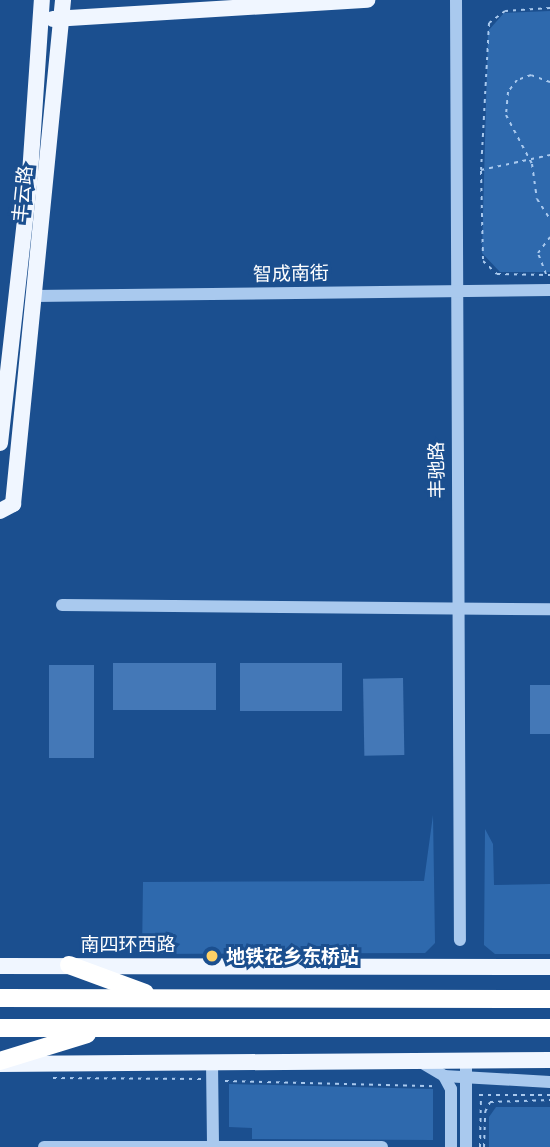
<!DOCTYPE html>
<meta charset="utf-8">
<style>
body{margin:0}
#map{position:relative;width:550px;height:1147px;overflow:hidden;background:#1b4f8f;font-family:"Titillium Web","Noto Sans SC",sans-serif}
div>[style]{position:absolute}
.green>*{inset:0;background:#2e69ad}
.building>*{inset:0;background:#4478b7;transform-origin:0 0}
.path>*{height:2px;margin-top:-1px;transform-origin:0;background:repeating-linear-gradient(90deg,#a9c9ee 0 3.5px,transparent 0 8.5px)}
.minor>*{height:12px;margin:-6px;padding:0 6px;transform-origin:6px;border-radius:6px;background:#a9c9ee}
.major>*{height:16px;margin:-8px;padding:0 8px;transform-origin:8px;border-radius:8px;background:#f0f6ff}
.highway>*{height:18px;margin:-9px;padding:0 9px;transform-origin:9px;border-radius:9px;background:#fff}
.dots>*{width:19px;height:19px;translate:-50% -50%;box-sizing:border-box;border:4px solid #1b4f8f;border-radius:50%}
span{translate:-50% -50%;white-space:nowrap;text-align:center;line-height:1.15;-webkit-text-stroke:6px #1b4f8f;paint-order:stroke}
.street-label{font-size:19px;color:#fff}
.poi-label{font-size:19px;color:#fff;font-weight:700}
.left{translate:0 -50%;text-align:left}
</style>
<div id="map">
<div class="green">
<i style="clip-path:polygon(550px 11px,550px 272px,500px 272px,482px 253px,488px 31px,504px 13px)"></i>
<i style="clip-path:polygon(433px 815px,435px 943px,425px 953px,142px 954px,143px 882px,424px 881px)"></i>
<i style="clip-path:polygon(485px 829px,493px 844px,494px 885px,550px 884px,550px 954px,495px 954px,484px 945px)"></i>
<i style="clip-path:polygon(229px 1084px,433px 1089px,433px 1140px,252px 1139px,252px 1128px,229px 1127px)"></i>
<i style="clip-path:polygon(496px 1107px,550px 1107px,550px 1147px,489px 1147px,489px 1117px)"></i>
</div>
<div class="building">
<i style="left:113px;top:663px;width:103px;height:47px"></i>
<i style="left:342px;top:663px;width:48px;height:102px;rotate:90deg"></i>
<i style="left:49px;top:665px;width:45px;height:93px"></i>
<i style="left:403px;top:678px;width:77px;height:40px;rotate:89deg"></i>
<i style="left:530px;top:685px;width:20px;height:49px"></i>
</div>
<div class="path">
<i style="left:550px;top:8px;width:45px;rotate:176.2deg"></i>
<i style="left:505px;top:11px;width:20px;rotate:143deg"></i>
<i style="left:489px;top:23px;width:147px;rotate:93.1deg"></i>
<i style="left:481px;top:170px;width:71px;rotate:-12.3deg"></i>
<i style="left:550px;top:82px;width:20px;rotate:-160deg"></i>
<i style="left:531px;top:75px;width:15px;rotate:160deg"></i>
<i style="left:517px;top:80px;width:15px;rotate:127deg"></i>
<i style="left:508px;top:92px;width:23px;rotate:95deg"></i>
<i style="left:506px;top:115px;width:55px;rotate:62deg"></i>
<i style="left:532px;top:164px;width:35px;rotate:82deg"></i>
<i style="left:537px;top:199px;width:24px;rotate:57deg"></i>
<i style="left:481px;top:171px;width:90px;rotate:88.7deg"></i>
<i style="left:483px;top:261px;width:19px;rotate:43deg"></i>
<i style="left:497px;top:274px;width:53px;rotate:1.1deg"></i>
<i style="left:546px;top:274px;width:22px;rotate:-111deg"></i>
<i style="left:538px;top:253px;width:20px;rotate:-53deg"></i>
<i style="left:53px;top:1078px;width:149px;rotate:0.4deg"></i>
<i style="left:225px;top:1081px;width:211px;rotate:1.4deg"></i>
<i style="left:479px;top:1095px;width:71px"></i>
<i style="left:480px;top:1147px;width:51px;rotate:-88.9deg"></i>
<i style="left:484px;top:1147px;width:35px;rotate:-88deg"></i>
<i style="left:485px;top:1112px;width:11px;rotate:-63deg"></i>
<i style="left:490px;top:1102px;width:60px;rotate:-1.9deg"></i>
</div>
<div class="minor">
<i style="left:456px;top:0;width:940px;rotate:89.76deg"></i>
<i style="left:33px;top:296px;width:517px;rotate:-0.66deg"></i>
<i style="left:62px;top:605px;width:488px;rotate:0.5deg"></i>
<i style="left:212px;top:1062px;width:84px;rotate:89.3deg"></i>
<i style="left:421px;top:1062px;width:27px;rotate:31deg"></i>
<i style="left:444px;top:1076px;width:15px;rotate:62deg"></i>
<i style="left:451px;top:1089px;width:58px;rotate:90deg"></i>
<i style="left:444px;top:1076px;width:106px;rotate:3.2deg"></i>
<i style="left:44px;top:1147px;width:338px"></i>
<i style="left:466px;top:1147px;width:86px;rotate:-90deg"></i>
</div>
<div class="major">
<i style="left:53px;top:19px;width:315px;rotate:-3.5deg"></i>
<i style="left:0;top:443px;width:271px;rotate:-83.6deg"></i>
<i style="left:30px;top:174px;width:174px;rotate:-86.1deg"></i>
<i style="left:0;top:511px;width:15px;rotate:-28deg"></i>
<i style="left:13px;top:504px;width:506px;rotate:-84.33deg"></i>
<i style="left:0;top:966px;width:550px;rotate:0.1deg"></i>
<i style="left:0;top:1064px;width:550px;rotate:-0.42deg"></i>
</div>
<div class="highway">
<i style="left:69px;top:965px;width:81px;rotate:20.2deg"></i>
<i style="left:0;top:998px;width:550px;rotate:0.1deg"></i>
<i style="left:0;top:1028px;width:550px"></i>
<i style="left:0;top:1061px;width:91px;rotate:-17.2deg"></i>
</div>
<div class="dots">
<i style="left:212px;top:956px;background:#ffd166"></i>
</div>
<div class="street-label">
<span style="left:22px;top:194px;rotate:-84deg">丰云路</span>
<span style="left:291px;top:273px;rotate:-1deg">智成南街</span>
<span style="left:436px;top:470px;rotate:-91deg">丰驰路</span>
<span style="left:128px;top:944px">南四环西路</span>
</div>
<div class="poi-label">
<span class="left" style="left:226px;top:956px">地铁花乡东桥站</span>
</div>
</div>
